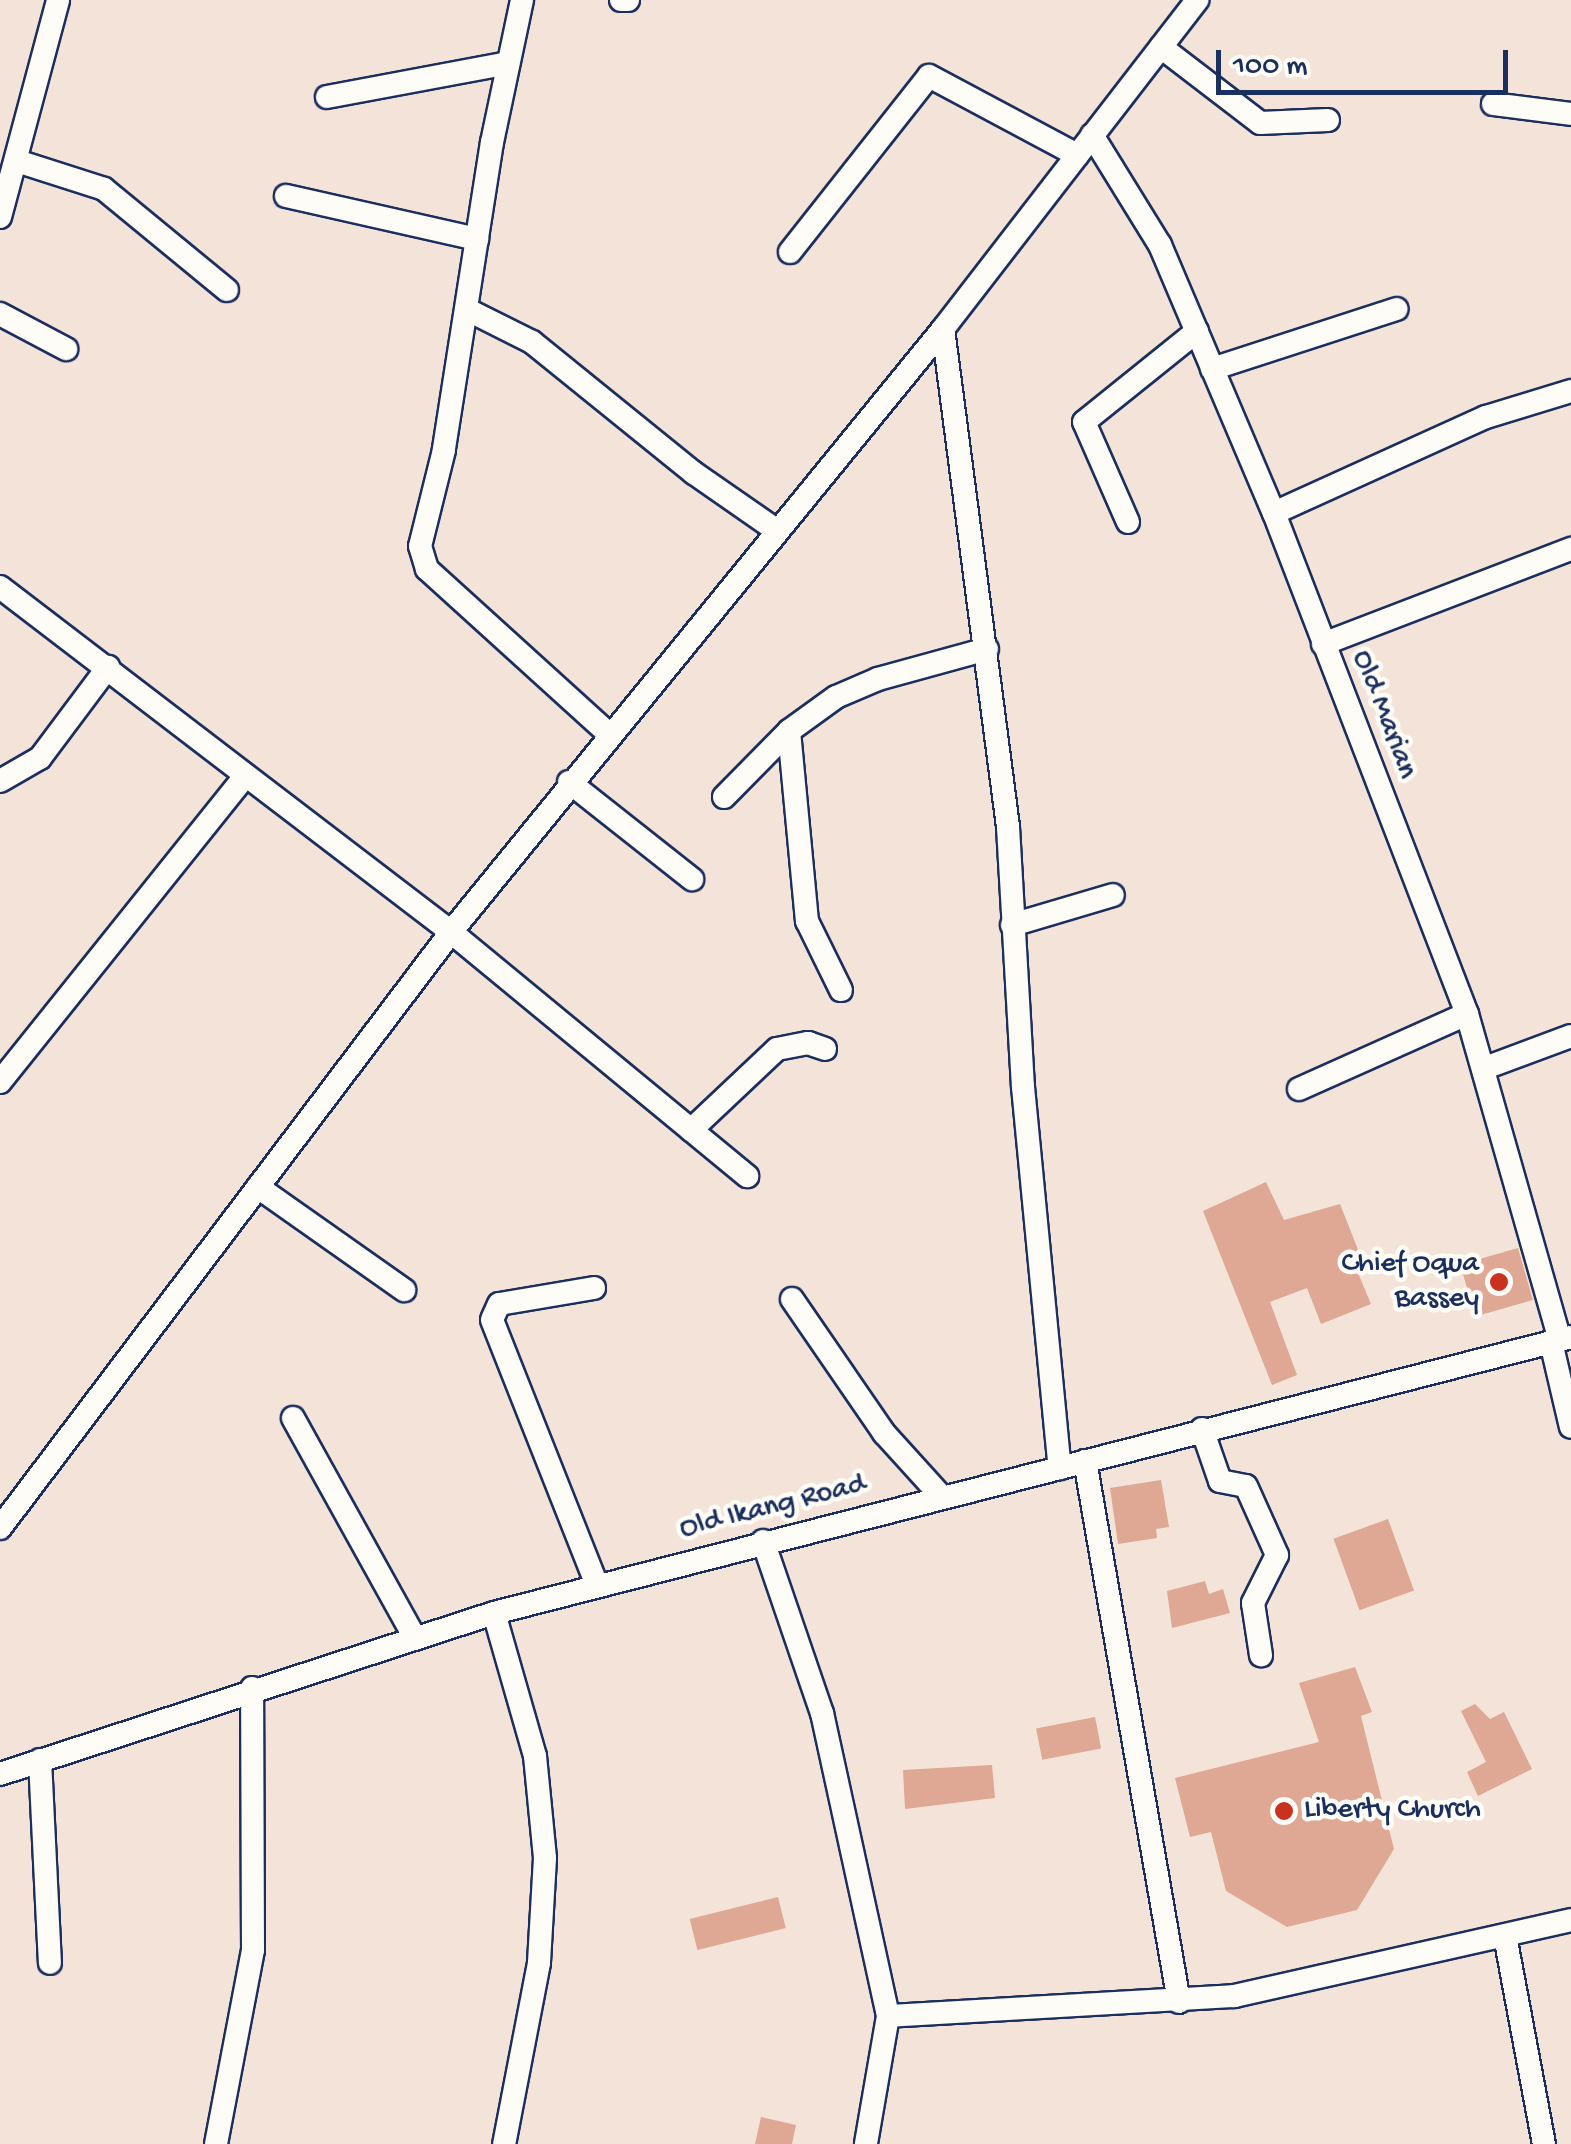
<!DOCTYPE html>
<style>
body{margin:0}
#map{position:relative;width:1571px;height:2144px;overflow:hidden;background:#f4e3d9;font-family:"Gochi Hand",sans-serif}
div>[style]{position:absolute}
.building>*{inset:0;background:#dea894;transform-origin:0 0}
.roads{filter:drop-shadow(2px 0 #1b2f5e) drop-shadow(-2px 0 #1b2f5e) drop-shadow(0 2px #1b2f5e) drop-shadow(0 -2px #1b2f5e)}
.minor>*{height:22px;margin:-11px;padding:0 11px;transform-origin:11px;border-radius:11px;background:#fdfcf7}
.dots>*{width:28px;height:28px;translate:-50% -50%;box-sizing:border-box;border:5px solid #fdfcf7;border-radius:50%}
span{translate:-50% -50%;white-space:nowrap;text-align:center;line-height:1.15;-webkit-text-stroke:9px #fdfcf7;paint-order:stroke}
.street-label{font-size:30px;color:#1b2f5e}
.poi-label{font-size:30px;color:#1b2f5e}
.right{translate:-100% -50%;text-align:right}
.left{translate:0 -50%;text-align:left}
.scale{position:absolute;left:1216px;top:50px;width:292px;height:45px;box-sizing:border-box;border:5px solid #1b2f5e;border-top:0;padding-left:12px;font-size:30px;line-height:35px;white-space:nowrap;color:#1b2f5e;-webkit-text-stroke:8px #fdfcf7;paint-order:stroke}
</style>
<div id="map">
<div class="building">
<i style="clip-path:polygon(1266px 1182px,1284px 1220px,1340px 1204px,1366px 1270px,1358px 1273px,1371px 1304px,1321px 1324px,1307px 1288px,1270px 1302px,1297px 1375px,1272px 1385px,1203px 1211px)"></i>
<i style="left:1518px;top:1248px;width:54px;height:60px;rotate:74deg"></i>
<i style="clip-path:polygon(1161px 1480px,1169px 1527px,1156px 1529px,1157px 1538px,1118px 1544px,1110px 1488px)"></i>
<i style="left:1388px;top:1519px;width:76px;height:58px;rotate:70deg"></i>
<i style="clip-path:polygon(1205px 1581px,1209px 1594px,1223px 1589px,1230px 1613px,1172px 1628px,1167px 1591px)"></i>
<i style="clip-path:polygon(1355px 1667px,1372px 1712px,1361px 1716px,1394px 1849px,1357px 1910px,1287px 1927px,1226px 1891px,1211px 1832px,1190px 1837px,1175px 1778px,1319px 1742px,1299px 1683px)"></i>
<i style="clip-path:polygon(1475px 1704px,1490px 1719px,1504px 1712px,1532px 1769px,1478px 1796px,1467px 1772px,1486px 1762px,1461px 1711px)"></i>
<i style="left:1095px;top:1717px;width:32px;height:60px;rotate:79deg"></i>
<i style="clip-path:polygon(992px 1765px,995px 1798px,905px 1809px,903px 1770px)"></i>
<i style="left:778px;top:1897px;width:32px;height:91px;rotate:76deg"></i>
<i style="clip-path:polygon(761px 2117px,796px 2125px,792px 2144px,755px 2144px)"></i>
</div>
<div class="roads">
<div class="minor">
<i style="left:522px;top:0;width:145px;rotate:101.9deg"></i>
<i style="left:492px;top:142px;width:312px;rotate:98.9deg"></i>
<i style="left:444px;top:450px;width:99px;rotate:104deg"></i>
<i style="left:420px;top:546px;width:24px;rotate:73deg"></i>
<i style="left:427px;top:569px;width:244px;rotate:42.2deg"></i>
<i style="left:621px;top:0;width:7px"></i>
<i style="left:1161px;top:47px;width:125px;rotate:37.5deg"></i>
<i style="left:1260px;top:123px;width:68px;rotate:-2.5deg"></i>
<i style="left:327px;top:97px;width:184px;rotate:-10.6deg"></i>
<i style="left:1493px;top:104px;width:79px;rotate:7.3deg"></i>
<i style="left:1092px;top:135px;width:129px;rotate:58.3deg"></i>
<i style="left:1160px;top:245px;width:291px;rotate:67deg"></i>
<i style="left:1274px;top:513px;width:537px;rotate:68.93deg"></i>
<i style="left:1467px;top:1014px;width:339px;rotate:74.1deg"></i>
<i style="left:17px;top:161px;width:91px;rotate:17.8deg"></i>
<i style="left:104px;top:189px;width:159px;rotate:39.4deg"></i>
<i style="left:286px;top:196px;width:196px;rotate:12.7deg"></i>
<i style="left:0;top:217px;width:225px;rotate:-75deg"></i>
<i style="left:790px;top:252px;width:224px;rotate:-51.7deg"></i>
<i style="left:929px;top:76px;width:168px;rotate:28.1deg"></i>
<i style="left:466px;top:309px;width:74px;rotate:26.6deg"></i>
<i style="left:532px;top:342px;width:208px;rotate:39deg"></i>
<i style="left:694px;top:473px;width:100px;rotate:34.8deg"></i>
<i style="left:0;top:314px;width:75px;rotate:27.9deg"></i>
<i style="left:943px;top:329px;width:502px;rotate:82.56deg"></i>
<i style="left:1008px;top:827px;width:260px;rotate:86.7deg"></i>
<i style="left:1023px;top:1087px;width:383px;rotate:84.5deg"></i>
<i style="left:1212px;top:369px;width:194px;rotate:-18deg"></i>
<i style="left:1274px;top:513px;width:233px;rotate:-24.4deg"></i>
<i style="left:1486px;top:417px;width:89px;rotate:-17deg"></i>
<i style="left:1128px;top:522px;width:109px;rotate:-113.7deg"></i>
<i style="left:1084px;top:422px;width:145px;rotate:-38.8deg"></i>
<i style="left:0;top:587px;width:568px;rotate:37.41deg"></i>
<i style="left:451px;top:932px;width:384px;rotate:39.5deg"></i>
<i style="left:1323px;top:644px;width:266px;rotate:-21deg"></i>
<i style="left:789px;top:731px;width:191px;rotate:84.6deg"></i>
<i style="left:807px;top:921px;width:77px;rotate:63.8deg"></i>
<i style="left:0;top:781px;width:46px;rotate:-29.9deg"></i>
<i style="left:40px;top:758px;width:114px;rotate:-53.2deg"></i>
<i style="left:569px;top:782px;width:157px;rotate:38.3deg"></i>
<i style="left:724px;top:797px;width:93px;rotate:-45.4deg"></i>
<i style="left:789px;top:731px;width:58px;rotate:-35.9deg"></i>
<i style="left:836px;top:697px;width:46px;rotate:-23.2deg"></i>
<i style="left:878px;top:679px;width:113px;rotate:-15.4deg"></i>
<i style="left:1012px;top:925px;width:105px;rotate:-16.5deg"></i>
<i style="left:1485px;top:1068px;width:92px;rotate:-20.4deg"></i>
<i style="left:0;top:1082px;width:392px;rotate:-51.3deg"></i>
<i style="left:1299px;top:1089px;width:184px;rotate:-24.1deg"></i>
<i style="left:691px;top:1130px;width:118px;rotate:-43.3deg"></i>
<i style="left:777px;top:1049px;width:32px;rotate:-11deg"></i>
<i style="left:808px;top:1043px;width:18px;rotate:19deg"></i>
<i style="left:258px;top:1187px;width:179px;rotate:35.2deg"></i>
<i style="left:594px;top:1288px;width:96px;rotate:170.4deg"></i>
<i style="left:499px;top:1304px;width:17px;rotate:114deg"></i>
<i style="left:492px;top:1320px;width:285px;rotate:68.4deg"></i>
<i style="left:792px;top:1299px;width:163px;rotate:55.5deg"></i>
<i style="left:884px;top:1433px;width:86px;rotate:47.8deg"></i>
<i style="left:1551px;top:1342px;width:87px;rotate:76.8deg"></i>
<i style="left:293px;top:1418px;width:252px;rotate:61deg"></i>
<i style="left:1202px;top:1429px;width:55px;rotate:70.9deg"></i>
<i style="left:1220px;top:1481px;width:26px;rotate:11deg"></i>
<i style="left:1246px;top:1486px;width:76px;rotate:65.8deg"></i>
<i style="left:1277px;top:1555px;width:54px;rotate:116.6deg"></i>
<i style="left:1253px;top:1603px;width:53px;rotate:81.3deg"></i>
<i style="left:1085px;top:1461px;width:549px;rotate:80.14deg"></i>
<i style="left:0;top:1528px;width:747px;rotate:-52.88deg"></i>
<i style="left:451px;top:932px;width:778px;rotate:-50.79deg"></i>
<i style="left:943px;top:329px;width:416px;rotate:-52.3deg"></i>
<i style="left:763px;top:1541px;width:182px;rotate:71.1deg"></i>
<i style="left:822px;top:1713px;width:310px;rotate:77.7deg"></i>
<i style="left:888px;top:2016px;width:130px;rotate:99.8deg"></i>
<i style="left:494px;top:1613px;width:149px;rotate:74deg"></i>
<i style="left:535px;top:1756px;width:102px;rotate:84.4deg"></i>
<i style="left:545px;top:1858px;width:105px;rotate:93.3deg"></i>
<i style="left:539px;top:1963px;width:184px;rotate:100.9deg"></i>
<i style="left:40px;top:1760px;width:203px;rotate:87.2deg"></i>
<i style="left:0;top:1774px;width:520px;rotate:-18.05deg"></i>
<i style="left:494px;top:1613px;width:1112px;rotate:-14.37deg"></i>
<i style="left:1505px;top:1936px;width:212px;rotate:79.4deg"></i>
<i style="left:888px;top:2016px;width:347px;rotate:-3.3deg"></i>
<i style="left:1234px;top:1996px;width:345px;rotate:-12.7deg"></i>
<i style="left:216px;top:2144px;width:197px;rotate:-79.2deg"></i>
<i style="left:253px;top:1950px;width:262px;rotate:-90.2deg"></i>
</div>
</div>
<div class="dots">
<i style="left:1499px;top:1282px;background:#c8321e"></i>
<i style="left:1284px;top:1811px;background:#c8321e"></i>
</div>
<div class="street-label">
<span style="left:1383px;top:715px;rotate:69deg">Old Marian</span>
<span style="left:773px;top:1508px;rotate:-14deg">Old Ikang Road</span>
</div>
<div class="poi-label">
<span class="right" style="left:1479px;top:1282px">Chief Oqua<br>Bassey</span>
<span class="left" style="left:1304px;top:1811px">Liberty Church</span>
</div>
<div class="scale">100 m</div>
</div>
